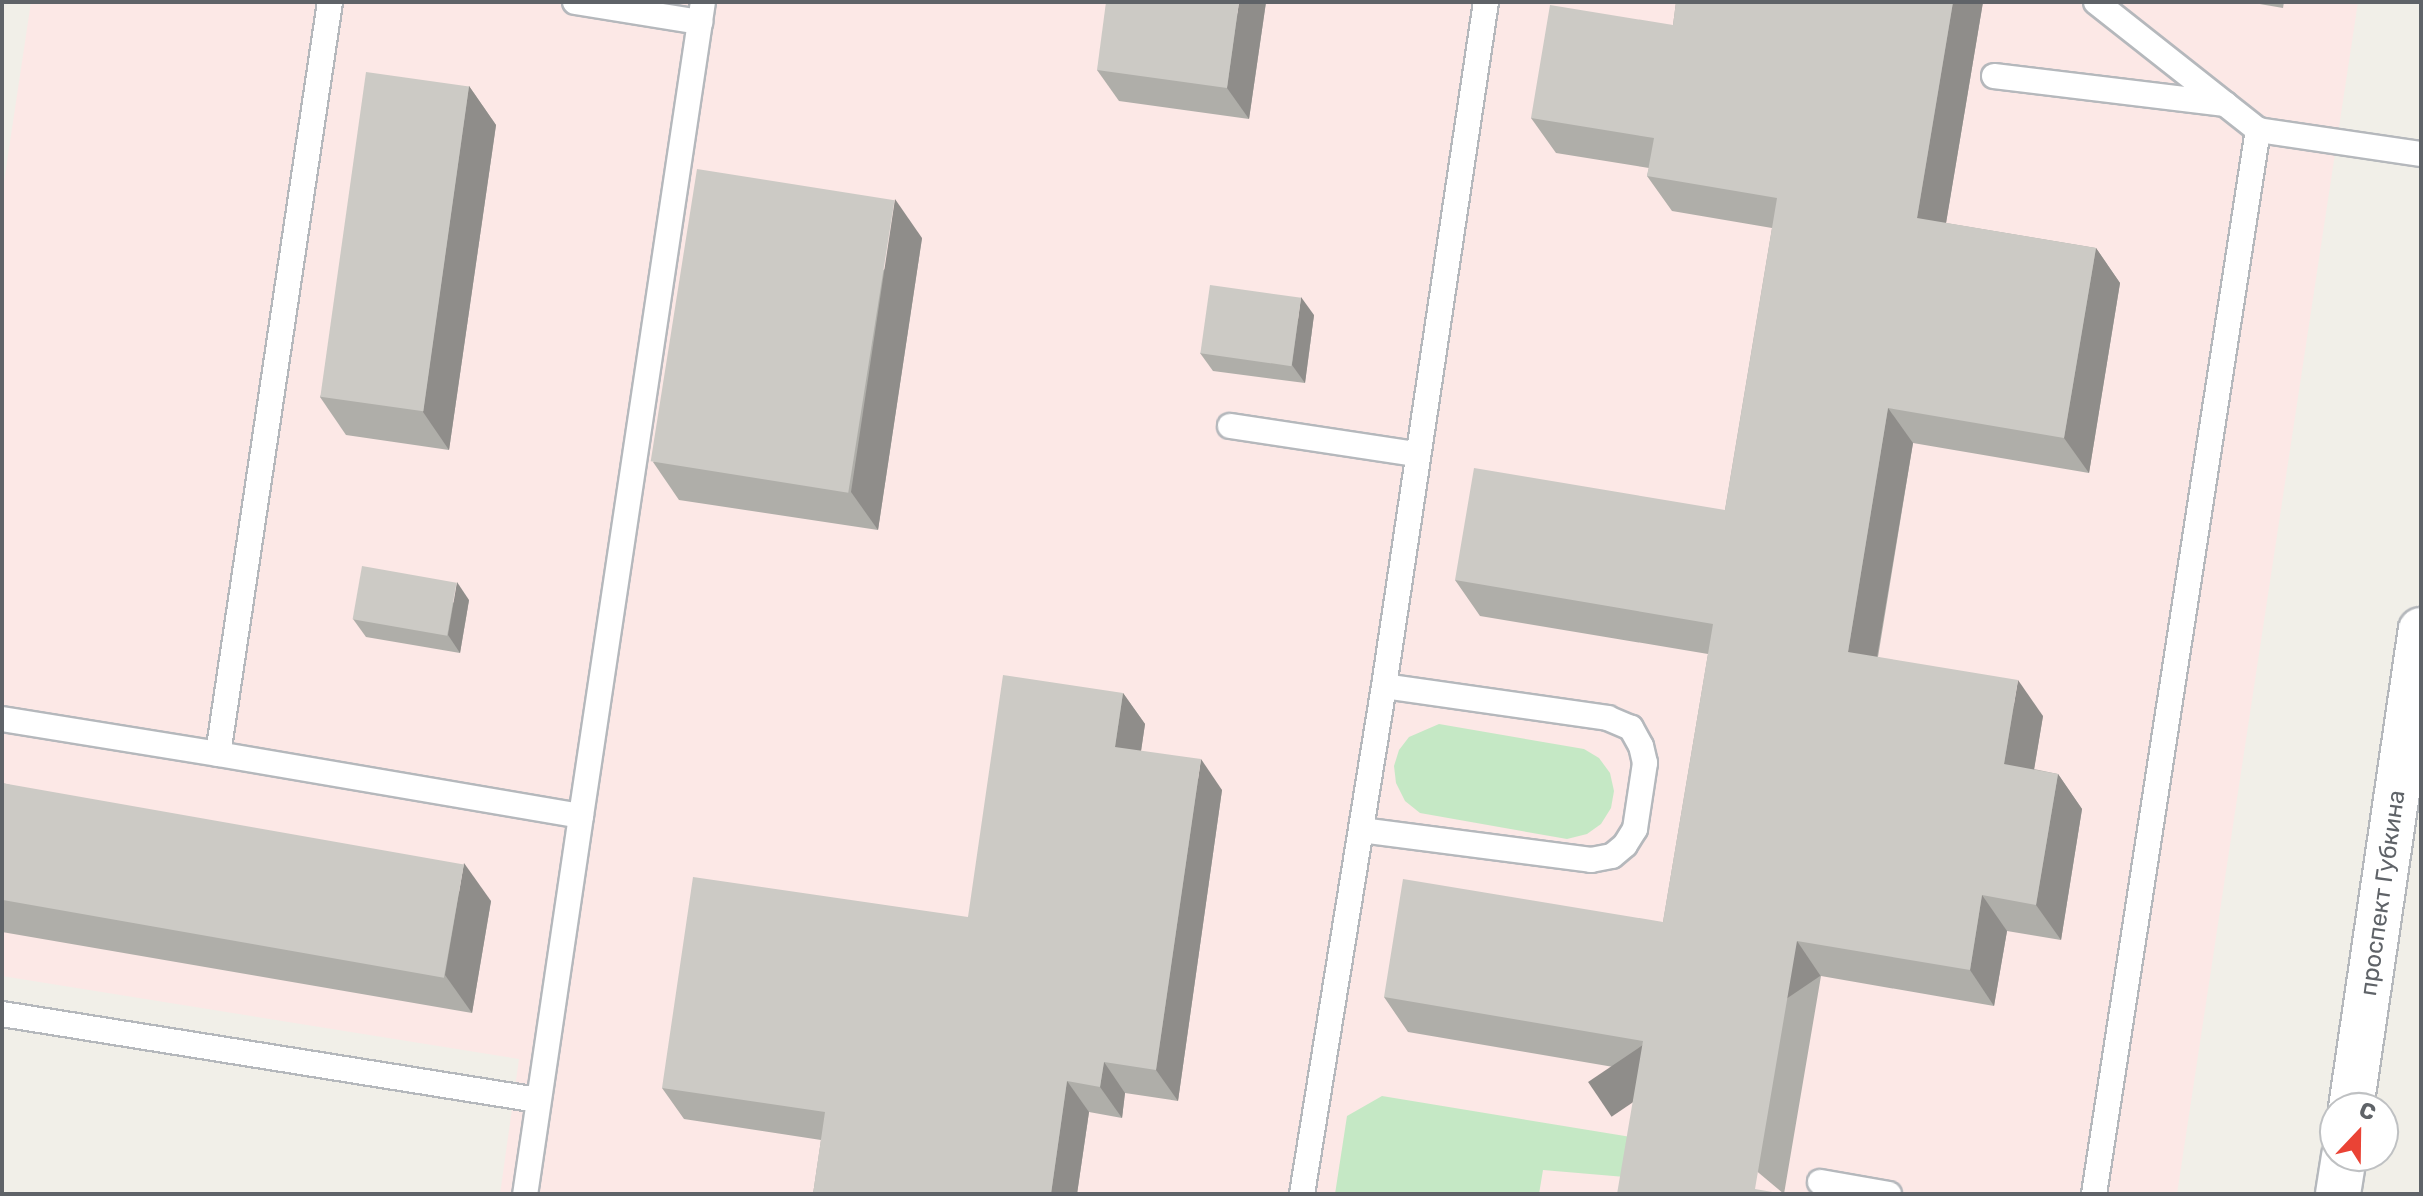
<!DOCTYPE html>
<meta charset="utf-8">
<style>
body{margin:0}
#map{position:relative;width:2423px;height:1196px;overflow:hidden;background:#f1efe8;font-family:Rubik,sans-serif}
div>[style]{position:absolute}
.medical>*{inset:0;background:#fce8e6}
.green>*{inset:0;background:#c5e8c5}
.roads{filter:drop-shadow(2px 0 #b5b8bc) drop-shadow(-2px 0 #b5b8bc) drop-shadow(0 2px #b5b8bc) drop-shadow(0 -2px #b5b8bc)}
.service>*{height:24px;margin:-12px;padding:0 12px;transform-origin:12px;border-radius:12px;background:#fff}
.minor>*{height:44px;margin:-22px;padding:0 22px;transform-origin:22px;border-radius:22px;background:#fff}
.wall>*{inset:0;background:#afaea9}
.shaded-wall>*{inset:0;background:#8f8d8a;transform-origin:0 0}
.building>*{inset:0;background:#cccac5;transform-origin:0 0}
span{translate:-50% -50%;white-space:nowrap;text-align:center;line-height:1.15;-webkit-text-stroke:8px #fff;paint-order:stroke}
.street-label{font-size:24px;color:#5f6368}
.frame{position:absolute;inset:0;border:4px solid #5f6368;pointer-events:none}
.north{position:absolute;left:2319px;top:1092px;width:80px;height:80px;box-sizing:border-box;background:#fff;border:2px solid #bfc1c3;border-radius:50%;rotate:22deg;font-size:22px;font-weight:700;line-height:32px;text-align:center;color:#5f6368}
.north::after{content:'';display:block;margin:auto;width:28px;height:36px;background:#ea4335;clip-path:polygon(50% 0,100% 100%,50% 72%,0 100%)}
</style>
<div id="map">
<div class="medical">
<i style="clip-path:polygon(31px 2px,2358px 2px,2177px 1194px,500px 1194px,519px 1059px,2px 976px,2px 195px)"></i>
</div>
<div class="green">
<i style="clip-path:polygon(1439px 724px,1584px 749px,1599px 758px,1610px 773px,1614px 791px,1611px 808px,1601px 824px,1587px 834px,1567px 839px,1420px 813px,1405px 801px,1396px 783px,1394px 766px,1399px 750px,1409px 737px)"></i>
<i style="clip-path:polygon(1382px 1096px,1631px 1137px,1625px 1177px,1543px 1170px,1539px 1194px,1335px 1194px,1347px 1116px)"></i>
</div>
<div class="roads">
<div class="service">
<i style="left:330px;top:2px;width:760px;rotate:98.47deg"></i>
<i style="left:218px;top:754px;width:368px;rotate:9.7deg"></i>
<i style="left:581px;top:816px;width:382px;rotate:98.4deg"></i>
<i style="left:575px;top:2px;width:127px;rotate:9.1deg"></i>
<i style="left:2096px;top:2px;width:206px;rotate:38.3deg"></i>
<i style="left:2258px;top:130px;width:165px;rotate:8.4deg"></i>
<i style="left:1994px;top:76px;width:233px;rotate:6.9deg"></i>
<i style="left:1230px;top:426px;width:188px;rotate:8.6deg"></i>
<i style="left:2px;top:719px;width:219px;rotate:9.2deg"></i>
<i style="left:581px;top:816px;width:823px;rotate:-81.48deg"></i>
<i style="left:1361px;top:830px;width:232px;rotate:7.4deg"></i>
<i style="left:1591px;top:860px;width:21px;rotate:-11deg"></i>
<i style="left:1612px;top:856px;width:17px;rotate:-40deg"></i>
<i style="left:1625px;top:845px;width:19px;rotate:-58deg"></i>
<i style="left:1635px;top:829px;width:67px;rotate:-81.4deg"></i>
<i style="left:1645px;top:763px;width:17px;rotate:-103deg"></i>
<i style="left:1641px;top:746px;width:21px;rotate:-119deg"></i>
<i style="left:1631px;top:728px;width:25px;rotate:-157deg"></i>
<i style="left:1608px;top:718px;width:226px;rotate:-171.9deg"></i>
<i style="left:2px;top:1014px;width:543px;rotate:9.12deg"></i>
<i style="left:1820px;top:1182px;width:70px;rotate:9.9deg"></i>
<i style="left:1302px;top:1194px;width:515px;rotate:-80.83deg"></i>
<i style="left:1384px;top:686px;width:692px;rotate:-81.52deg"></i>
<i style="left:2094px;top:1194px;width:1077px;rotate:-81.24deg"></i>
</div>
<div class="minor">
<i style="left:2351px;top:1108px;width:483px;rotate:-81.7deg"></i>
<i style="left:2338px;top:1194px;width:38px;rotate:-81deg"></i>
</div>
</div>
<div class="wall">
<i style="clip-path:polygon(1266px 2px,1249px 119px,1119px 101px,1097px 70px)"></i>
<i style="clip-path:polygon(1676px 2px,1983px 2px,1946px 223px,2096px 248px,2120px 283px,2089px 473px,1913px 443px,1878px 657px,2043px 716px,2034px 769px,2058px 774px,2082px 809px,2061px 940px,2007px 931px,1994px 1006px,1821px 976px,1784px 1194px,1637px 1071px,1408px 1032px,1384px 997px,1663px 922px,1708px 654px,1480px 616px,1455px 580px,1725px 510px,1772px 228px,1672px 211px,1647px 176px,1649px 168px,1556px 153px,1531px 118px,1673px 25px)"></i>
<i style="clip-path:polygon(2248px 2px,2284px 2px,2283px 8px)"></i>
<i style="clip-path:polygon(469px 86px,496px 125px,449px 450px,346px 435px,320px 397px)"></i>
<i style="clip-path:polygon(922px 238px,878px 530px,679px 500px,653px 462px)"></i>
<i style="clip-path:polygon(1314px 315px,1305px 383px,1213px 371px,1200px 353px)"></i>
<i style="clip-path:polygon(469px 600px,460px 653px,366px 637px,353px 619px)"></i>
<i style="clip-path:polygon(1123px 693px,1145px 724px,1141px 751px,1222px 790px,1178px 1101px,1125px 1093px,1122px 1118px,1089px 1112px,1077px 1194px,813px 1194px,821px 1140px,684px 1119px,662px 1088px,968px 917px)"></i>
<i style="clip-path:polygon(2px 783px,491px 901px,472px 1013px,2px 932px)"></i>
</div>
<div class="shaded-wall">
<i style="clip-path:polygon(1239px 2px,1266px 2px,1249px 119px,1227px 88px)"></i>
<i style="clip-path:polygon(1953px 2px,1983px 2px,1941px 253px,1917px 218px)"></i>
<i style="clip-path:polygon(469px 86px,496px 125px,449px 450px,423px 412px)"></i>
<i style="clip-path:polygon(895px 199px,922px 238px,878px 530px,851px 492px)"></i>
<i style="clip-path:polygon(2096px 248px,2120px 283px,2089px 473px,2064px 438px)"></i>
<i style="clip-path:polygon(1301px 297px,1314px 315px,1305px 383px,1292px 365px)"></i>
<i style="clip-path:polygon(1888px 408px,1913px 443px,1872px 687px,1848px 652px)"></i>
<i style="clip-path:polygon(457px 582px,469px 600px,460px 653px,448px 635px)"></i>
<i style="clip-path:polygon(2018px 680px,2043px 716px,2029px 800px,2004px 764px)"></i>
<i style="clip-path:polygon(1123px 693px,1145px 724px,1137px 778px,1115px 747px)"></i>
<i style="clip-path:polygon(1201px 759px,1222px 790px,1178px 1101px,1156px 1070px)"></i>
<i style="clip-path:polygon(2058px 774px,2082px 809px,2061px 940px,2036px 905px)"></i>
<i style="clip-path:polygon(464px 863px,491px 901px,472px 1013px,445px 975px)"></i>
<i style="clip-path:polygon(1982px 895px,2007px 931px,1994px 1006px,1970px 970px)"></i>
<i style="left:1797px;top:941px;width:42px;height:252px;rotate:56deg"></i>
<i style="clip-path:polygon(1104px 1062px,1125px 1093px,1122px 1118px,1100px 1087px)"></i>
<i style="clip-path:polygon(1067px 1081px,1089px 1112px,1077px 1194px,1051px 1194px)"></i>
</div>
<div class="building">
<i style="clip-path:polygon(1106px 2px,1239px 2px,1227px 88px,1097px 70px)"></i>
<i style="clip-path:polygon(1676px 2px,1953px 2px,1917px 218px,2096px 248px,2064px 438px,1888px 408px,1848px 652px,2018px 680px,2004px 764px,2058px 774px,2036px 905px,1982px 895px,1970px 970px,1797px 941px,1755px 1189px,1784px 1194px,1617px 1194px,1643px 1041px,1384px 997px,1403px 879px,1663px 922px,1713px 624px,1455px 580px,1474px 468px,1725px 510px,1777px 198px,1647px 176px,1654px 138px,1531px 118px,1550px 5px,1673px 25px)"></i>
<i style="left:366px;top:72px;width:104px;height:328px;rotate:8deg"></i>
<i style="left:697px;top:169px;width:200px;height:296px;rotate:9deg"></i>
<i style="left:1210px;top:285px;width:92px;height:69px;rotate:8deg"></i>
<i style="left:362px;top:566px;width:96px;height:54px;rotate:10deg"></i>
<i style="clip-path:polygon(1003px 675px,1123px 693px,1115px 747px,1201px 759px,1156px 1070px,1104px 1062px,1100px 1087px,1067px 1081px,1051px 1194px,813px 1194px,825px 1112px,662px 1088px,693px 877px,968px 917px)"></i>
<i style="left:2px;top:783px;width:469px;height:115px;rotate:10deg"></i>
</div>
<div class="street-label">
<span style="left:2383px;top:893px;rotate:-82deg">проспект Губкина</span>
</div>
<div class="frame"></div>
<div class="north">С</div>
</div>
